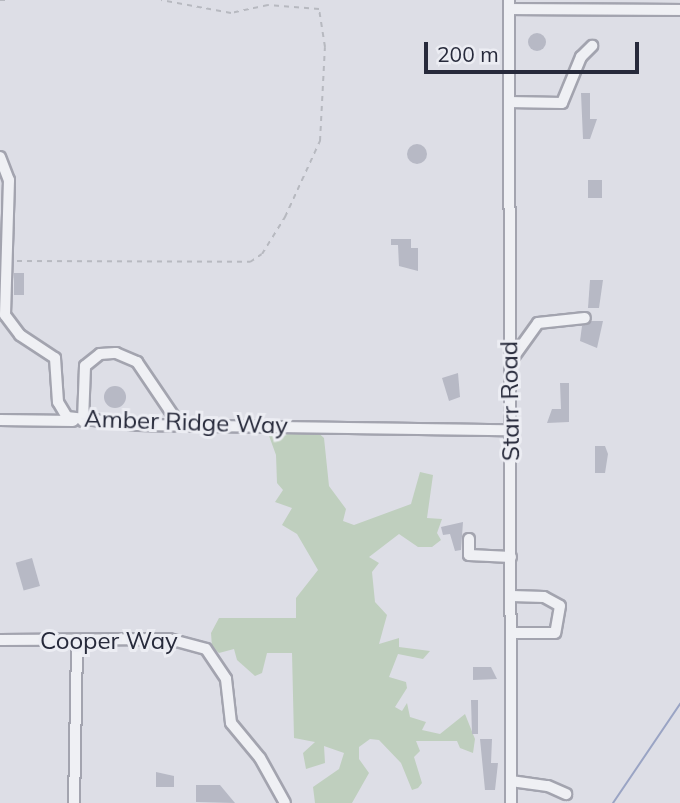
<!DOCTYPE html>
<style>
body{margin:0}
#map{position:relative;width:680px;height:803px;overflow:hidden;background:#dddee6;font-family:Mulish,sans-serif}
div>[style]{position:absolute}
.green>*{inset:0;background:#bfcfbe}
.stream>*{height:2px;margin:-1px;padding:0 1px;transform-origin:1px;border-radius:1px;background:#9aa4c4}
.building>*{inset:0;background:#b7b9c5;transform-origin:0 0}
.round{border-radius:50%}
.path>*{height:2px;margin-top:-1px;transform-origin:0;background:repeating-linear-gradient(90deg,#b7b9c0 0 5px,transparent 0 10px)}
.roads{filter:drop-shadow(2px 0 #a3a4af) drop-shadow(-2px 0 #a3a4af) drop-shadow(0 2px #a3a4af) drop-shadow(0 -2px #a3a4af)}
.minor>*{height:10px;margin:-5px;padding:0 5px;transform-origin:5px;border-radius:5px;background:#eff0f4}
span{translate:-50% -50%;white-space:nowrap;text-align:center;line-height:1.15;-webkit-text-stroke:6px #ecedf3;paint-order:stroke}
.street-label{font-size:24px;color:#272a3b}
.scale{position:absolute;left:424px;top:42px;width:215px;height:32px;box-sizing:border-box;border:4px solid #272a3b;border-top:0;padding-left:9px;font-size:21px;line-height:24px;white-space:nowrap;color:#272a3b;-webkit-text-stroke:5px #ecedf3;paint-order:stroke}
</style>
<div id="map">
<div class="green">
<i style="clip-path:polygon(276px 429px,314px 429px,324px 438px,329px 486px,346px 509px,343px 521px,354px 525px,411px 504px,420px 472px,433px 475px,427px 518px,442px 519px,437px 533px,441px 540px,432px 547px,418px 547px,399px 534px,369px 557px,379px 563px,372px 572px,375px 602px,387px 615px,379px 644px,399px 638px,399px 647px,430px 651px,423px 659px,398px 654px,389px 677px,406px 682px,407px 688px,395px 707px,402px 711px,407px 703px,410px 717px,426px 722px,422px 730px,440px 734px,465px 714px,475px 739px,473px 753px,460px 748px,457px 741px,416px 741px,420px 751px,414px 757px,422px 783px,418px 788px,412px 790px,401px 763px,379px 740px,370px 739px,359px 747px,359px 759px,369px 773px,352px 803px,315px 803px,313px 787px,339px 769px,344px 753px,324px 746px,325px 763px,306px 769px,303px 753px,315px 742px,294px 738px,292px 653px,267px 653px,262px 673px,255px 676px,237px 660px,234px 649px,219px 653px,212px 647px,211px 633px,219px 618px,296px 618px,296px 598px,318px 570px,297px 534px,282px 525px,292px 508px,275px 502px,283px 490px,277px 483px,276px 455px,268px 433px)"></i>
</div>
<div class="stream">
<i style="left:613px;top:803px;width:120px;rotate:-55.9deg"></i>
</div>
<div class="building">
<i class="round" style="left:528px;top:33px;width:18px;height:18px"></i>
<i style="clip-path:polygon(581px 93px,590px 93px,590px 119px,597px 119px,590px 139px,583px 139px)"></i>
<i class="round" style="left:407px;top:144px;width:20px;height:20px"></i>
<i style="left:588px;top:180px;width:14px;height:18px"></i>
<i style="clip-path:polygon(391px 239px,411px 239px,411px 248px,418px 248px,418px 271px,399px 266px,398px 245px,391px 245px)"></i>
<i style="left:14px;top:273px;width:10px;height:22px"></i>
<i style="clip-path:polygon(590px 280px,603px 280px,599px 308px,588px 308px)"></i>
<i style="clip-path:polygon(592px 321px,603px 321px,597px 348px,580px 341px,582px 326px)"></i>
<i style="clip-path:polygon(458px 373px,460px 397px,449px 401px,442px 378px)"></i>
<i style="clip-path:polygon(560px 383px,569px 383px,569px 422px,547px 423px,552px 409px,561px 409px)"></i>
<i class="round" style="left:104px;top:386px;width:22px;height:22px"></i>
<i style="clip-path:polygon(595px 446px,605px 446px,608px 454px,605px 473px,595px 473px)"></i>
<i style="clip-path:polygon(463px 522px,461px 550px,455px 551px,450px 534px,443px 535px,441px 527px)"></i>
<i style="left:32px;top:558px;width:29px;height:17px;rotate:74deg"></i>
<i style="clip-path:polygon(473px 667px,491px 667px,497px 679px,473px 680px)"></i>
<i style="clip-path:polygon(471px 700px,478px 700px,478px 734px,472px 734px)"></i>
<i style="clip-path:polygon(480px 739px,492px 739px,491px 763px,498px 763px,495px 790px,485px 790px)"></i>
<i style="clip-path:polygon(156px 772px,174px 776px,174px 787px,156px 787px)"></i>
<i style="clip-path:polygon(196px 785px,220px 785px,235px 803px,196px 802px)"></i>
</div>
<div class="path">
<i style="left:0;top:0;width:9px"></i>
<i style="left:17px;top:261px;width:233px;rotate:0.2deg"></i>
<i style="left:250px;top:262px;width:14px;rotate:-34deg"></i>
<i style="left:262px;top:254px;width:44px;rotate:-58.1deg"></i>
<i style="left:285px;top:217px;width:84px;rotate:-65.3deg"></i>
<i style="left:320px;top:141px;width:94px;rotate:-87deg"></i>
<i style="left:325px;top:47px;width:38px;rotate:-99deg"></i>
<i style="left:319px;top:9px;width:51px;rotate:-175.5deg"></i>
<i style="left:268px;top:5px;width:38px;rotate:168deg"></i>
<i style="left:231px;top:13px;width:71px;rotate:-169.5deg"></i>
</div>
<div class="roads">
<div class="minor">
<i style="left:509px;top:0;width:803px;rotate:89.86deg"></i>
<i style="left:510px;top:9px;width:170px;rotate:0.3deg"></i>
<i style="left:509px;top:102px;width:53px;rotate:1.1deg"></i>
<i style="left:562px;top:103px;width:50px;rotate:-67.6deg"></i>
<i style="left:581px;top:57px;width:16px;rotate:-45deg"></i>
<i style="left:0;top:157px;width:25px;rotate:69deg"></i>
<i style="left:9px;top:180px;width:135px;rotate:91.7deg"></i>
<i style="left:5px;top:315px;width:25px;rotate:53deg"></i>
<i style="left:20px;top:335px;width:42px;rotate:33.3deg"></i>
<i style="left:55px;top:358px;width:44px;rotate:86.1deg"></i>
<i style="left:58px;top:402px;width:17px;rotate:59deg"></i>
<i style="left:67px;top:417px;width:71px;rotate:6.4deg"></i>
<i style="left:138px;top:425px;width:373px;rotate:0.8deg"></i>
<i style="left:510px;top:362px;width:48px;rotate:-54.3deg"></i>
<i style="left:538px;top:323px;width:47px;rotate:-6.1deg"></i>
<i style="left:0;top:420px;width:73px;rotate:0.8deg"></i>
<i style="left:83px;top:421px;width:55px;rotate:-87.9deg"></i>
<i style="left:85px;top:366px;width:19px;rotate:-39deg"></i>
<i style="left:100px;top:354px;width:16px;rotate:-4deg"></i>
<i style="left:116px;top:353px;width:23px;rotate:23deg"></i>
<i style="left:137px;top:362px;width:75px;rotate:55.9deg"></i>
<i style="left:469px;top:539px;width:16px;rotate:90deg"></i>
<i style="left:469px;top:555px;width:42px;rotate:2.7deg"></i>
<i style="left:512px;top:596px;width:32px;rotate:2deg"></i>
<i style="left:544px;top:597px;width:18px;rotate:29deg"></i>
<i style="left:560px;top:606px;width:27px;rotate:100deg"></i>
<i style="left:555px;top:633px;width:43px;rotate:180deg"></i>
<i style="left:0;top:640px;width:169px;rotate:-0.3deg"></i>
<i style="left:169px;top:639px;width:38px;rotate:15deg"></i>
<i style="left:206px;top:649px;width:36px;rotate:56deg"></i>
<i style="left:226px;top:679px;width:44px;rotate:83.5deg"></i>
<i style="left:231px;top:723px;width:45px;rotate:50.4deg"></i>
<i style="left:260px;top:758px;width:51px;rotate:60.9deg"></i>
<i style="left:511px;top:781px;width:37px;rotate:8deg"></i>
<i style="left:548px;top:786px;width:20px;rotate:24deg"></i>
<i style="left:74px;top:803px;width:163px;rotate:-88.9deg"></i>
</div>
</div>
<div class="street-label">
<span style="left:510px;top:401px;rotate:-91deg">Starr Road</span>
<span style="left:186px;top:422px;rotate:2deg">Amber Ridge Way</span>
<span style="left:109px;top:641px">Cooper Way</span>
</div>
<div class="scale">200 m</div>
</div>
